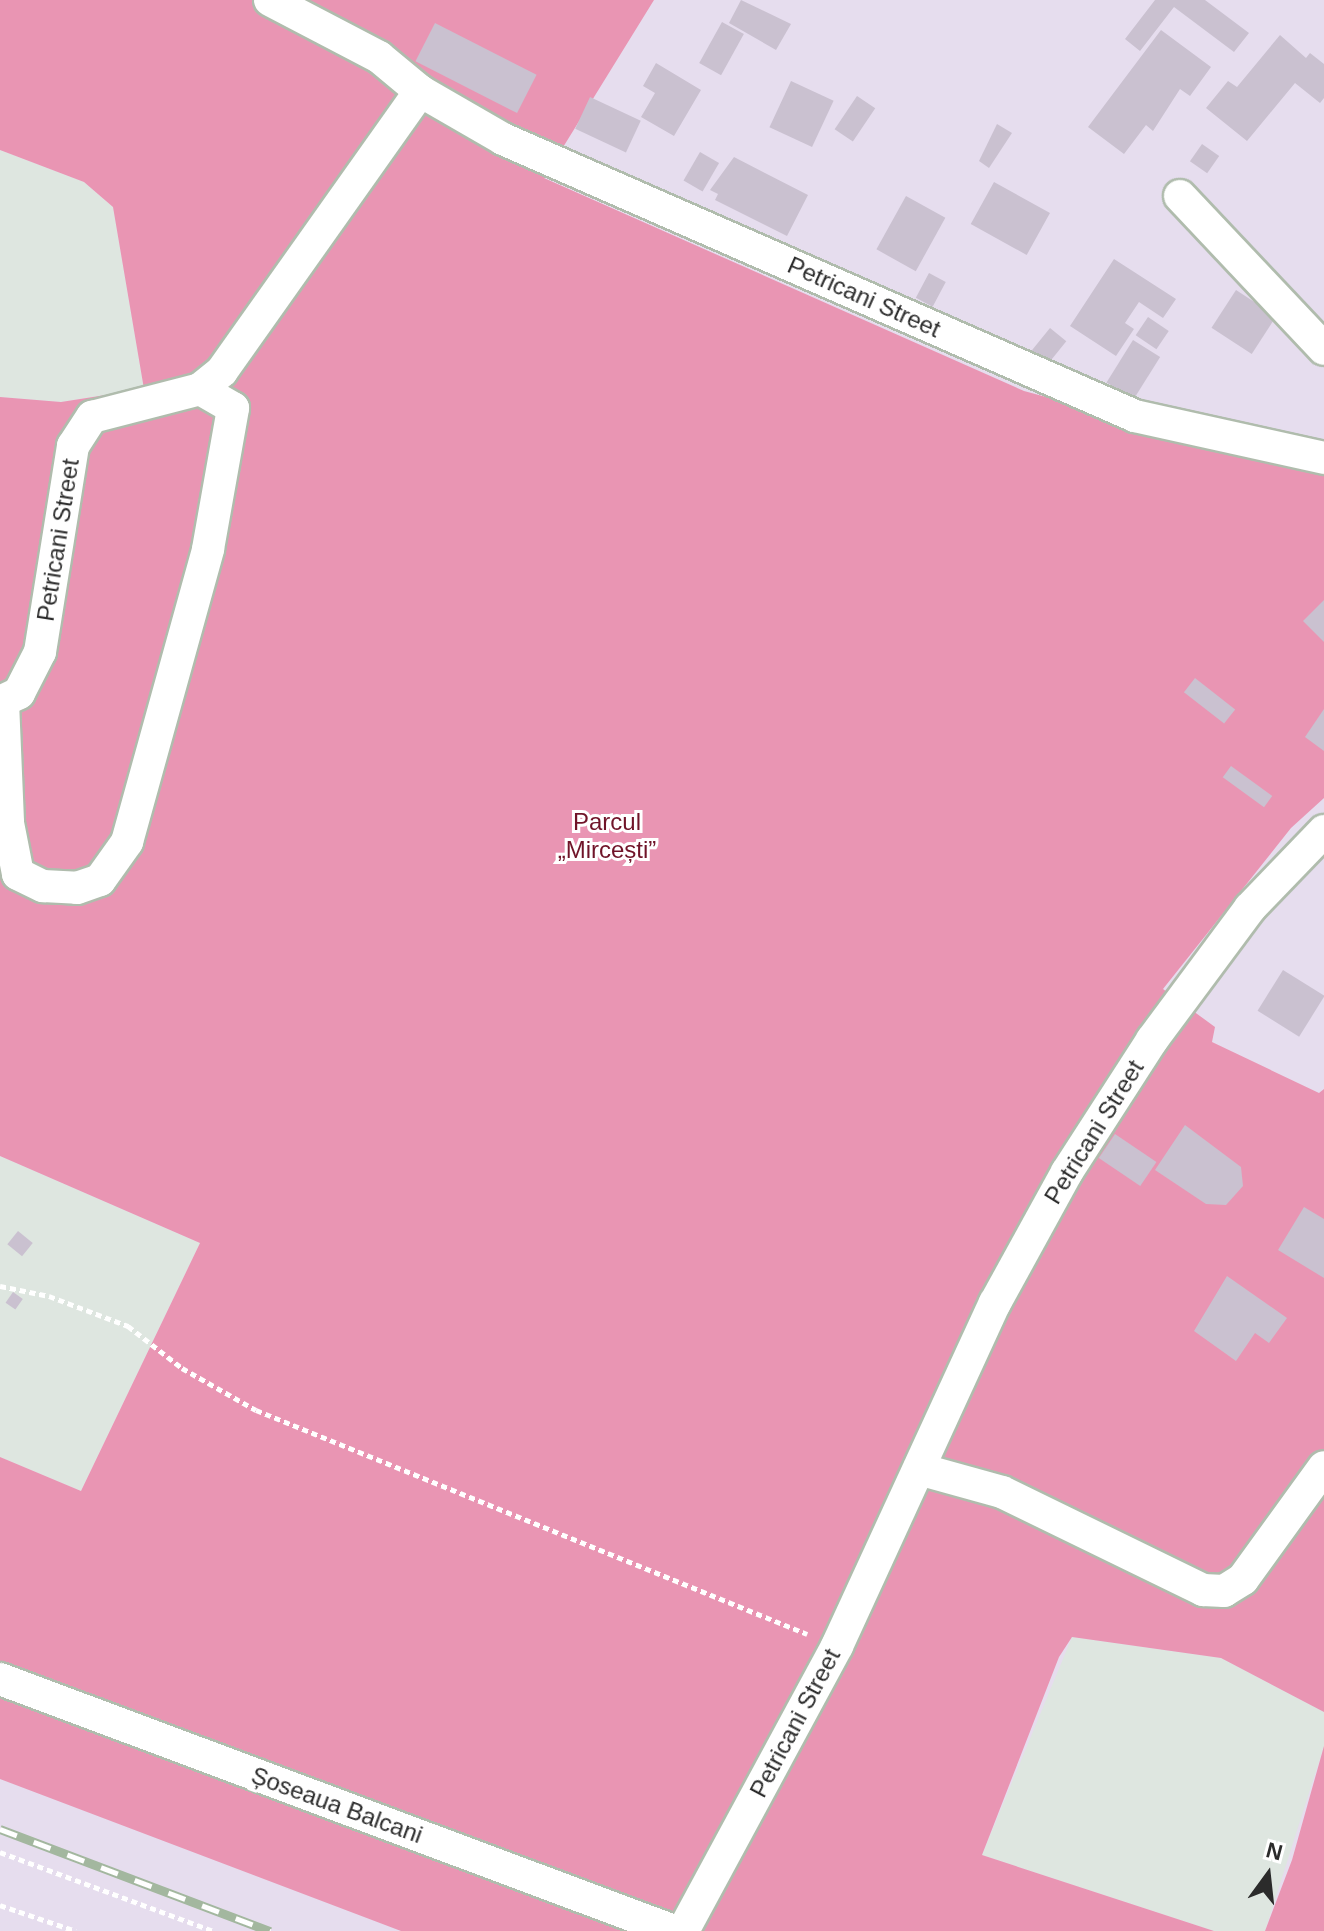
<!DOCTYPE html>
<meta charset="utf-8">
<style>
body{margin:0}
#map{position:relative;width:1324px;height:1931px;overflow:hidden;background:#e6ddee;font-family:Helvetica,sans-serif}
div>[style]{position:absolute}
.industrial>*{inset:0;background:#dee6e0}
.green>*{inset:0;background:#e995b3}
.building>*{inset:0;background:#cac1d0;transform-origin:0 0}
.path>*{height:5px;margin-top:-2.5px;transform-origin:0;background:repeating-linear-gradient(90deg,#fff 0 6px,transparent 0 10px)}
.roads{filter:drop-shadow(2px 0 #b0bcad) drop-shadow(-2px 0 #b0bcad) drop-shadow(0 2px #b0bcad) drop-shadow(0 -2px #b0bcad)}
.minor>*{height:32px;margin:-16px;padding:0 16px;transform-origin:16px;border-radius:16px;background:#fff}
.rail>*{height:9px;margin-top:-4.5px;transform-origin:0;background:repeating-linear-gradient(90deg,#fff 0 18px,#a3b79f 0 36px);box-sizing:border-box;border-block:2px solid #a3b79f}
span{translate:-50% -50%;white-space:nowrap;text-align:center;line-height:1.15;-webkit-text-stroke:6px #fff;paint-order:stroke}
.street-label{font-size:24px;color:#2b2b2b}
.park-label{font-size:24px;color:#701429}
.north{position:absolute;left:1228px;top:1835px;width:80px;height:80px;-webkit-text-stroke:6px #fff;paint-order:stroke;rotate:15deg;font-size:22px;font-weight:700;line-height:32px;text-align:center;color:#2b2b2b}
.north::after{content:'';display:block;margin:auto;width:28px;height:36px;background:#2b2b2b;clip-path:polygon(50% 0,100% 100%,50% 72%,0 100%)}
</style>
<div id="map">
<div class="industrial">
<i style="clip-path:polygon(0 150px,84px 182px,113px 207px,144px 389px,61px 402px,0 397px)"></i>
<i style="clip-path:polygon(0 1156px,200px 1243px,81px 1491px,0 1457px)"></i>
<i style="clip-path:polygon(1072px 1637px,1221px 1658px,1324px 1712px,1324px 1746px,1265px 1931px,1214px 1931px,982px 1855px)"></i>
</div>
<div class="green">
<i style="clip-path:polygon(0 0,654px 0,544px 178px,1024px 391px,1324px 472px,1324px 798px,1291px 828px,1163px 989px,1215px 1027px,1212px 1042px,1319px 1093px,1324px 1089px,1324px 1712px,1221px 1658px,1072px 1637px,1059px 1657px,982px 1855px,1214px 1931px,401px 1931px,0 1779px,0 1457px,81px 1491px,200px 1243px,0 1156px,0 397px,61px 402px,144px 389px,113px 207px,84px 182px,0 150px)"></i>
<i style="clip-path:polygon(1324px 1746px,1324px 1931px,1265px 1931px,1292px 1860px)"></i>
</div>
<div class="building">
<i style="clip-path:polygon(741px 0,791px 24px,776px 50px,729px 23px)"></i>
<i style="clip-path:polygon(1155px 0,1205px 0,1249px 33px,1234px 52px,1174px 7px,1140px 51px,1125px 39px)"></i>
<i style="left:722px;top:22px;width:25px;height:47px;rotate:29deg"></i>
<i style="left:435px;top:23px;width:114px;height:43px;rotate:27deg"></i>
<i style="clip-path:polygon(1161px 30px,1211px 67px,1190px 96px,1180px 89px,1153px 131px,1146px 125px,1124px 154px,1088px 127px)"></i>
<i style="clip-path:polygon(1280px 35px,1306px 58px,1310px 53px,1324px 64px,1324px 98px,1320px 103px,1295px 83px,1247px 141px,1206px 108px,1228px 81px,1237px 87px)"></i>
<i style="clip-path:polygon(656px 63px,701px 90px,674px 136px,641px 117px,655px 93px,643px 86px)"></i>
<i style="left:791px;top:81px;width:47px;height:51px;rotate:25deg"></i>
<i style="left:857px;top:96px;width:22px;height:40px;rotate:34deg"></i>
<i style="left:590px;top:97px;width:56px;height:35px;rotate:25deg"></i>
<i style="clip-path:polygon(997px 124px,1012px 133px,989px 168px,979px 161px)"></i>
<i style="left:1202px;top:144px;width:21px;height:21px;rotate:35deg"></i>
<i style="left:700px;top:152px;width:22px;height:33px;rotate:30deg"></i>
<i style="clip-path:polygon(734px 157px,808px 195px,787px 236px,715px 200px,718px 194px,710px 190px)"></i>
<i style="left:994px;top:182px;width:64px;height:48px;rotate:29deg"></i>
<i style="left:906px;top:196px;width:45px;height:61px;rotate:29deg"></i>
<i style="clip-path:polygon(1114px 259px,1176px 299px,1163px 318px,1139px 302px,1125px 323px,1134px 329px,1116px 356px,1070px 326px)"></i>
<i style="left:929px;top:273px;width:19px;height:28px;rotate:28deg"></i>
<i style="left:1236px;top:290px;width:48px;height:45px;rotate:33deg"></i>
<i style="left:1148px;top:317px;width:25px;height:22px;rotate:34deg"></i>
<i style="left:1050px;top:328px;width:21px;height:29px;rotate:39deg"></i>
<i style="left:1133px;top:340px;width:32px;height:50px;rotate:32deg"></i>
<i style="clip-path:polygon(1324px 600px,1324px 642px,1303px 621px)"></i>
<i style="left:1195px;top:678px;width:51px;height:18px;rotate:38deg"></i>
<i style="clip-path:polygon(1324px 709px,1324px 751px,1305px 737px)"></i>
<i style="left:1231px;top:766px;width:51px;height:14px;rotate:36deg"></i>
<i style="left:1283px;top:970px;width:49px;height:48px;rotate:32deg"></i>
<i style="clip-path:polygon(1185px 1125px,1241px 1167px,1243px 1186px,1226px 1205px,1206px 1204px,1155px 1170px)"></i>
<i style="left:1115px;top:1134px;width:50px;height:29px;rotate:34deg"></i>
<i style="clip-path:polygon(1304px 1207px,1324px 1219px,1324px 1278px,1278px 1250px)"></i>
<i style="left:18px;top:1231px;width:19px;height:17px;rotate:39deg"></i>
<i style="clip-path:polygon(1227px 1276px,1287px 1318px,1269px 1343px,1255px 1333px,1236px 1361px,1194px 1331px)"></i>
<i style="left:13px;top:1292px;width:12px;height:13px;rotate:35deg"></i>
</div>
<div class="path">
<i style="left:0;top:1286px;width:50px;rotate:11.5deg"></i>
<i style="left:49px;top:1296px;width:85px;rotate:20.8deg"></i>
<i style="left:128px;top:1326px;width:68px;rotate:37.9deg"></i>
<i style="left:182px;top:1368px;width:85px;rotate:29.6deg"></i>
<i style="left:256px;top:1410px;width:595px;rotate:22.12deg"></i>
<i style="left:0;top:1852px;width:227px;rotate:20.3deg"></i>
<i style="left:0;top:1905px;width:80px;rotate:18.9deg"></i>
</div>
<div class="roads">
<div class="minor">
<i style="left:270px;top:0;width:123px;rotate:27.6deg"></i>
<i style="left:379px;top:57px;width:53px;rotate:39.7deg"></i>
<i style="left:420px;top:91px;width:96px;rotate:30deg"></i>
<i style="left:503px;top:139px;width:690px;rotate:23.67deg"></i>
<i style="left:1135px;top:416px;width:194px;rotate:12.5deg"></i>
<i style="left:1180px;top:196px;width:210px;rotate:46.7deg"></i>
<i style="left:0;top:702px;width:21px;rotate:-25deg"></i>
<i style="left:19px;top:693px;width:46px;rotate:-62.9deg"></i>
<i style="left:40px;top:652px;width:209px;rotate:-80.9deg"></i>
<i style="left:73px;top:446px;width:35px;rotate:-57deg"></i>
<i style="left:92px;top:417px;width:112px;rotate:-14.5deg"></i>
<i style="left:200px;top:389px;width:28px;rotate:-39deg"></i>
<i style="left:222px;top:371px;width:343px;rotate:-54.7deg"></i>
<i style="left:3px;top:702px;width:121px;rotate:87.6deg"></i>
<i style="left:8px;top:823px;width:52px;rotate:78.9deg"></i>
<i style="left:18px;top:874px;width:28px;rotate:26deg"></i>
<i style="left:43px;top:886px;width:34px;rotate:3deg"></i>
<i style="left:77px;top:888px;width:24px;rotate:-19deg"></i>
<i style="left:100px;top:880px;width:47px;rotate:-54.6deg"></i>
<i style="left:127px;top:842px;width:304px;rotate:-74.5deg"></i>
<i style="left:208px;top:549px;width:143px;rotate:-79.9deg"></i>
<i style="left:233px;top:408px;width:38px;rotate:-150deg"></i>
<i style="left:919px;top:1469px;width:86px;rotate:15.5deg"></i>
<i style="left:1002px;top:1492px;width:224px;rotate:26deg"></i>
<i style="left:1203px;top:1590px;width:21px;rotate:3deg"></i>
<i style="left:1224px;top:1591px;width:22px;rotate:-32deg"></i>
<i style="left:1243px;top:1579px;width:138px;rotate:-54.1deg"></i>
<i style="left:0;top:1679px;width:720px;rotate:20.5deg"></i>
<i style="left:683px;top:1931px;width:324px;rotate:-61.6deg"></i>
<i style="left:837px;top:1646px;width:378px;rotate:-65.3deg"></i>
<i style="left:995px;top:1303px;width:149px;rotate:-61.2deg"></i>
<i style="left:1067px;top:1172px;width:157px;rotate:-57.2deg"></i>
<i style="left:1152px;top:1040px;width:164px;rotate:-53.4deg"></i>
<i style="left:1250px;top:908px;width:107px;rotate:-46.1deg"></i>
</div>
</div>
<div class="rail">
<i style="left:0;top:1829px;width:289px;rotate:20.7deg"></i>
</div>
<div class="street-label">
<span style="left:864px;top:297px;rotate:24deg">Petricani Street</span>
<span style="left:58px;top:540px;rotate:-81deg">Petricani Street</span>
<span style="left:1094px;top:1132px;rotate:-58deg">Petricani Street</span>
<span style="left:795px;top:1723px;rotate:-62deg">Petricani Street</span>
<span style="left:337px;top:1805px;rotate:20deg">Șoseaua Balcani</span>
</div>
<div class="park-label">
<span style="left:607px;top:836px">Parcul<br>„Mircești”</span>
</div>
<div class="north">N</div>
</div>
